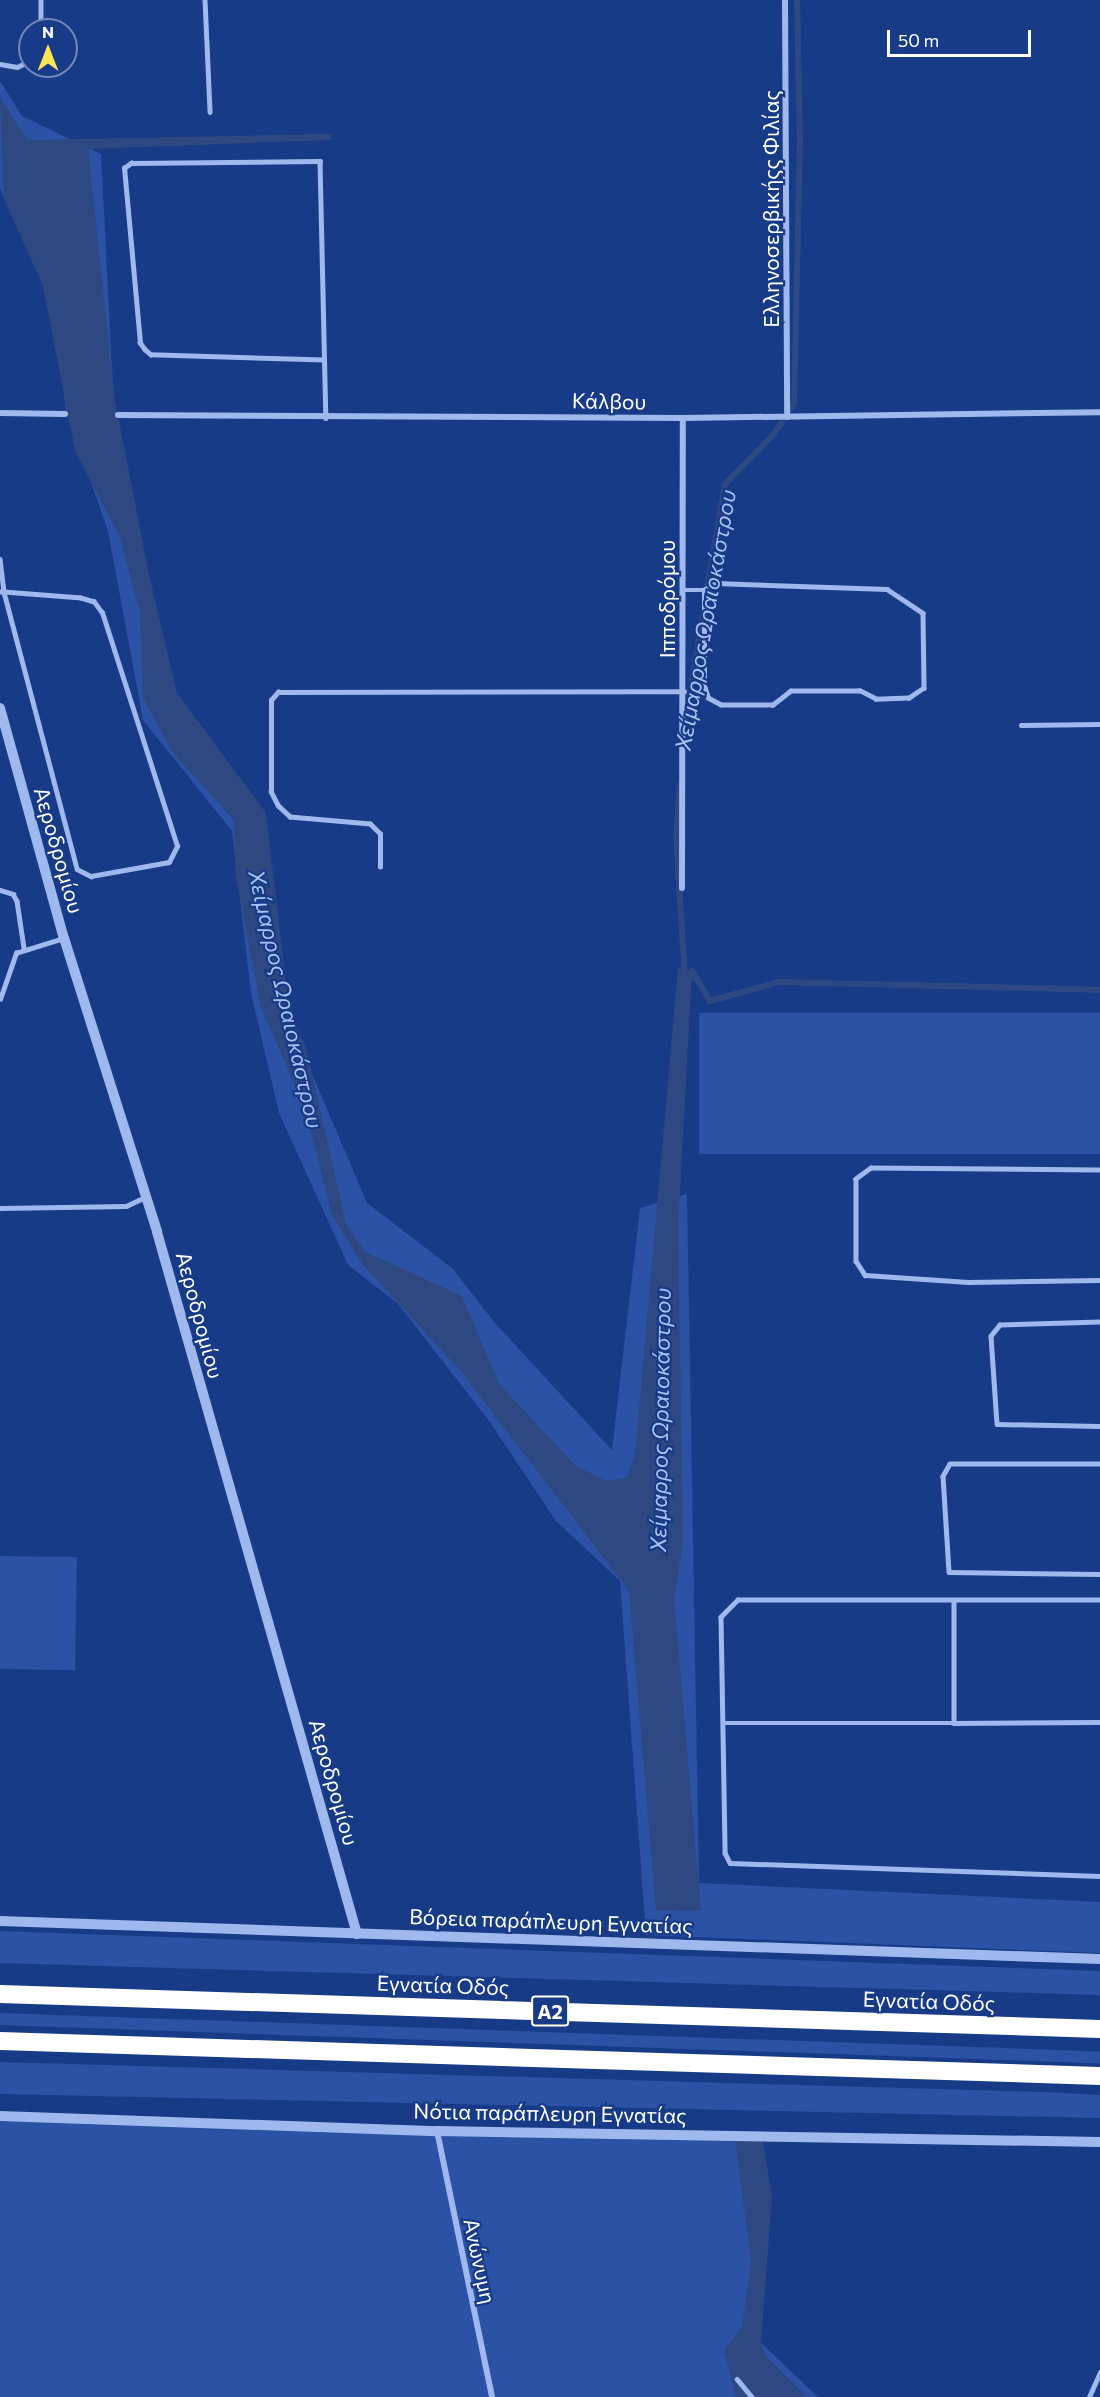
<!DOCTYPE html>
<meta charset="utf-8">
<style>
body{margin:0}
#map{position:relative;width:1100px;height:2397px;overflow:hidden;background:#183b87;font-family:Commissioner,sans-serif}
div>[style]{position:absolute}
.green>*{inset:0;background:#2b52a5;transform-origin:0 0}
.water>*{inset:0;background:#2e4881}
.stream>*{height:6px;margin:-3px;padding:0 3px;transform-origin:3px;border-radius:3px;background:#2e4881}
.service>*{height:4.5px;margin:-2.25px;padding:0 2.25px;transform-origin:2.25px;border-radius:2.25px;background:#9fb8ed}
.minor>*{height:6px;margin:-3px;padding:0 3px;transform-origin:3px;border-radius:3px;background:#9fb8ed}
.tertiary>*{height:10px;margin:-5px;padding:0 5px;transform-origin:5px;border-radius:5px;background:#9fb8ed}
.motorway>*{height:18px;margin:-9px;padding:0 9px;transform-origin:9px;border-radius:9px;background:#fff}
span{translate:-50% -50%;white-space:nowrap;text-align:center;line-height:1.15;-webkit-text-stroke:4.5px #183b87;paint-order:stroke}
.shield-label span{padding:2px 4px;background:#183b87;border:2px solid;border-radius:4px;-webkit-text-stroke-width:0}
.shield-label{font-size:20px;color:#fff;font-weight:700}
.street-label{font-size:21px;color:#fff}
.water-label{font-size:22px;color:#aac3f5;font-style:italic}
.north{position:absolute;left:18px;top:18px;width:60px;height:60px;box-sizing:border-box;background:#183b87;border:2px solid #7489b7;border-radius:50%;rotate:0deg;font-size:16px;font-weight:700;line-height:24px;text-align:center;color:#fff}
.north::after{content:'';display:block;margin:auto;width:21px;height:27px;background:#ffe45b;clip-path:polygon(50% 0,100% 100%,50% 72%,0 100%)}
.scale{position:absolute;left:887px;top:30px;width:144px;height:27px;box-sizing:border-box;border:3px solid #fff;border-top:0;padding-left:8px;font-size:18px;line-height:21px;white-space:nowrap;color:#fff;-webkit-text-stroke:4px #183b87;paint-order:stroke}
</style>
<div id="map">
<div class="green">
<i style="clip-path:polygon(0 81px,22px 116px,101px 154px,114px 407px,174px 698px,267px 831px,279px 996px,367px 1203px,452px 1268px,495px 1323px,612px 1450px,640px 1208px,687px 1194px,699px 1883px,1100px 1902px,1100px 1953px,646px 1935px,620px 1581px,556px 1521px,487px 1418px,398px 1304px,348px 1265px,279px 1113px,251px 993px,232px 831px,143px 720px,108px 531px,66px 410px,50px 287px,0 189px)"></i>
<i style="left:1100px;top:1013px;width:141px;height:401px;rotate:90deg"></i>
<i style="left:0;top:1556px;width:77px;height:113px;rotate:1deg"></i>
<i style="clip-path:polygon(0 1931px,1100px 1971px,1100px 1995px,0 1963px)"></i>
<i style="left:0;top:2013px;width:1101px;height:12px;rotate:2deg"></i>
<i style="clip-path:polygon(0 2062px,1045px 2092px,1100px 2095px,1100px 2118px,0 2094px)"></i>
<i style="clip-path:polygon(0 2120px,735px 2138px,759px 2151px,755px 2337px,818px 2397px,0 2397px)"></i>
</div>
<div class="water">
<i style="clip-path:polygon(0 97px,27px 140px,331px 134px,331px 140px,88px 149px,115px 401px,150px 579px,177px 693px,266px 813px,289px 1008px,306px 1048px,346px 1224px,365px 1252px,462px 1296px,499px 1384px,576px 1466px,606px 1481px,627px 1478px,635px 1455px,678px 968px,692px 971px,678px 1227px,683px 1541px,674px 1599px,701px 1911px,656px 1910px,629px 1591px,460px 1370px,363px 1265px,332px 1215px,306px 1112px,261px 1007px,236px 878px,234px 820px,173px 753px,143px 698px,140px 612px,120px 537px,75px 451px,43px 286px,4px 199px)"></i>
<i style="clip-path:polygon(762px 2136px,772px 2196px,761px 2343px,765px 2355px,807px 2397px,736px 2397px,724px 2350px,742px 2327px,751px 2261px,735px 2138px)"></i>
</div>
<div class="stream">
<i style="left:705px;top:602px;width:120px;rotate:-80.4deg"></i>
<i style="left:725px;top:484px;width:70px;rotate:-45.6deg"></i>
<i style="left:774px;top:434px;width:37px;rotate:-57deg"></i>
<i style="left:794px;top:403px;width:261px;rotate:-88.7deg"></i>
<i style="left:800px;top:142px;width:142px;rotate:-91.2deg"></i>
<i style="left:684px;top:726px;width:113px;rotate:-80.3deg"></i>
<i style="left:680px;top:784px;width:51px;rotate:94.5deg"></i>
<i style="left:676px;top:835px;width:142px;rotate:86.4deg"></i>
<i style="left:691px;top:978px;width:7px;rotate:-82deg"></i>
<i style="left:692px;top:971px;width:35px;rotate:59deg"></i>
<i style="left:710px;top:1001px;width:72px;rotate:-15.4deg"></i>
<i style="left:779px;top:982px;width:321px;rotate:1.4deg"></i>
</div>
<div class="service">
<i style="left:41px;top:0;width:30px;rotate:90deg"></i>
<i style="left:205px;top:0;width:112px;rotate:87.4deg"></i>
<i style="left:0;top:64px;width:17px;rotate:10deg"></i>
<i style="left:17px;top:67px;width:14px;rotate:-25deg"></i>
<i style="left:324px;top:360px;width:173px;rotate:-178.3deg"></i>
<i style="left:151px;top:355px;width:8px;rotate:-140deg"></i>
<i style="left:145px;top:350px;width:9px;rotate:-126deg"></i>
<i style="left:140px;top:343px;width:176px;rotate:-95.2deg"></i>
<i style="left:124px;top:168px;width:9px;rotate:-36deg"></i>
<i style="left:131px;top:163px;width:189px;rotate:-0.6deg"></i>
<i style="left:320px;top:161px;width:257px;rotate:88.7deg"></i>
<i style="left:0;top:559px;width:33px;rotate:83deg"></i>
<i style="left:4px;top:592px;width:286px;rotate:75.2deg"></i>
<i style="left:77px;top:869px;width:16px;rotate:27deg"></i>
<i style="left:91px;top:876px;width:79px;rotate:-10.2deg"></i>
<i style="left:169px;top:862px;width:18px;rotate:-63deg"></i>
<i style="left:177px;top:846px;width:245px;rotate:-107.8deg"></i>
<i style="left:102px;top:613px;width:14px;rotate:-126deg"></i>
<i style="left:94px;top:602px;width:14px;rotate:-163deg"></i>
<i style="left:81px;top:598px;width:77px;rotate:-175.5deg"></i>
<i style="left:4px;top:592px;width:4px;rotate:180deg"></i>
<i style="left:715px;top:583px;width:172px;rotate:2deg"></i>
<i style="left:887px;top:589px;width:43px;rotate:33.7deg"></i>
<i style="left:923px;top:613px;width:75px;rotate:89.2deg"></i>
<i style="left:924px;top:688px;width:18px;rotate:146deg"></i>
<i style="left:909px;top:698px;width:33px;rotate:178deg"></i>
<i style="left:876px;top:699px;width:18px;rotate:-153deg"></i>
<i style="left:860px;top:691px;width:69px;rotate:180deg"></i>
<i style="left:791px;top:691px;width:23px;rotate:142deg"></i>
<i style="left:773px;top:705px;width:52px;rotate:180deg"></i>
<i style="left:721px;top:705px;width:15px;rotate:-152deg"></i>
<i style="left:708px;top:698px;width:13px;rotate:-108deg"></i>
<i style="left:704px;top:686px;width:96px;rotate:-90deg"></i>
<i style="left:704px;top:590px;width:13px;rotate:-32deg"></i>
<i style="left:683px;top:590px;width:21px"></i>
<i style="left:1021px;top:725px;width:79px;rotate:-0.7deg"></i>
<i style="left:380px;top:867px;width:33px;rotate:-90deg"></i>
<i style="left:380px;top:834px;width:14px;rotate:-135deg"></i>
<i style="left:370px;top:824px;width:80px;rotate:-175deg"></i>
<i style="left:290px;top:817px;width:16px;rotate:-137deg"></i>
<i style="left:278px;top:806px;width:16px;rotate:-117deg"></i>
<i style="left:271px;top:792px;width:92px;rotate:-90deg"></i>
<i style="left:271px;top:700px;width:11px;rotate:-49deg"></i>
<i style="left:278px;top:692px;width:406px;rotate:-0.1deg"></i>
<i style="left:0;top:890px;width:14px;rotate:17deg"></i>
<i style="left:13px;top:894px;width:8px;rotate:60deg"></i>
<i style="left:17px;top:901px;width:48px;rotate:81.5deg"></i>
<i style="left:0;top:999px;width:49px;rotate:-70.8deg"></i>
<i style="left:16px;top:953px;width:50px;rotate:-17.4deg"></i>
<i style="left:1100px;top:1170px;width:229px;rotate:-179.5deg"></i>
<i style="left:871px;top:1168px;width:19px;rotate:144deg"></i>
<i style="left:856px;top:1179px;width:82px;rotate:90deg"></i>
<i style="left:856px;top:1261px;width:17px;rotate:57deg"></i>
<i style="left:865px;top:1275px;width:103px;rotate:3.9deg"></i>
<i style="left:968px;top:1282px;width:132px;rotate:-0.9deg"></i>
<i style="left:0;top:1208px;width:126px;rotate:-0.9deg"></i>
<i style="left:126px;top:1206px;width:21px;rotate:-25deg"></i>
<i style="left:1100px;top:1322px;width:100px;rotate:178.3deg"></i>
<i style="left:1000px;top:1325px;width:14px;rotate:129deg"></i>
<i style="left:991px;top:1336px;width:88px;rotate:86.1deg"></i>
<i style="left:997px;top:1424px;width:103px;rotate:1.1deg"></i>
<i style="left:1100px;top:1464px;width:150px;rotate:180deg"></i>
<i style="left:950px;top:1464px;width:14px;rotate:120deg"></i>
<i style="left:943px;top:1476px;width:96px;rotate:86.4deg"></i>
<i style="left:949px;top:1572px;width:151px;rotate:0.8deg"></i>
<i style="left:954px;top:1600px;width:123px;rotate:90deg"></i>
<i style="left:954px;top:1723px;width:146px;rotate:-0.4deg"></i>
<i style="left:1100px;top:1600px;width:362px;rotate:180deg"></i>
<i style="left:738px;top:1600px;width:24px;rotate:135deg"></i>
<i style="left:721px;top:1617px;width:236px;rotate:89deg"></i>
<i style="left:725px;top:1853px;width:11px;rotate:63deg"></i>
<i style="left:730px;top:1863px;width:370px;rotate:2deg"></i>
<i style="left:723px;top:1723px;width:231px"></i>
<i style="left:737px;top:2379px;width:23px;rotate:50deg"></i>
<i style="left:1089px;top:2397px;width:27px;rotate:-66deg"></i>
</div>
<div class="minor">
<i style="left:785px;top:0;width:417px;rotate:89.7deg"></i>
<i style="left:0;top:413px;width:65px;rotate:0.9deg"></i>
<i style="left:118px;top:415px;width:565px;rotate:0.3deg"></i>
<i style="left:683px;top:418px;width:417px;rotate:-0.8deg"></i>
<i style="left:682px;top:888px;width:470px;rotate:-89.9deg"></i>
<i style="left:437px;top:2131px;width:272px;rotate:78.3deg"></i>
</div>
<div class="tertiary">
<i style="left:0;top:708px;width:239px;rotate:74.5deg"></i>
<i style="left:64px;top:938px;width:308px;rotate:72.4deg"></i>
<i style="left:157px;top:1232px;width:730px;rotate:74.1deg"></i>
<i style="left:0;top:1921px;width:1101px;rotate:1.98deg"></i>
<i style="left:0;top:2116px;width:437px;rotate:2deg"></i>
<i style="left:437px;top:2131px;width:663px;rotate:0.95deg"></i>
</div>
<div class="motorway">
<i style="left:0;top:1994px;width:1101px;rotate:1.82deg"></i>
<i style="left:0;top:2041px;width:1101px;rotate:1.82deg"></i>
</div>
<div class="shield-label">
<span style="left:550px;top:2011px">Α2</span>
</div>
<div class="street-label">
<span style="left:771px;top:209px;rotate:-90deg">Ελληνοσερβικήςς Φιλίας</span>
<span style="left:609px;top:401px;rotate:1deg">Κάλβου</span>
<span style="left:667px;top:599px;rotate:-90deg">Ιπποδρόμου</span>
<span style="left:59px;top:850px;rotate:74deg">Αεροδρομίου</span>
<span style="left:200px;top:1315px;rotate:75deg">Αεροδρομίου</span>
<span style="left:334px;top:1782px;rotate:74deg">Αεροδρομίου</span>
<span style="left:551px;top:1921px;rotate:2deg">Βόρεια παράπλευρη Εγνατίας</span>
<span style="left:443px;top:1985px;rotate:2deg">Εγνατία Οδός</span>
<span style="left:929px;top:2001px;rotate:2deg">Εγνατία Οδός</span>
<span style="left:550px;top:2113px;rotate:1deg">Νότια παράπλευρη Εγνατίας</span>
<span style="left:480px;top:2261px;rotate:78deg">Ανώνυμη</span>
</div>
<div class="water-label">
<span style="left:705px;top:620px;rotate:-80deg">Χείμαρρος Ωραιοκάστρου</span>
<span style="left:286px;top:999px;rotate:77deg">Χείμαρρος Ωραιοκάστρου</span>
<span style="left:660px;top:1420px;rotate:-89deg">Χείμαρρος Ωραιοκάστρου</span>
</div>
<div class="north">N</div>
<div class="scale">50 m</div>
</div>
